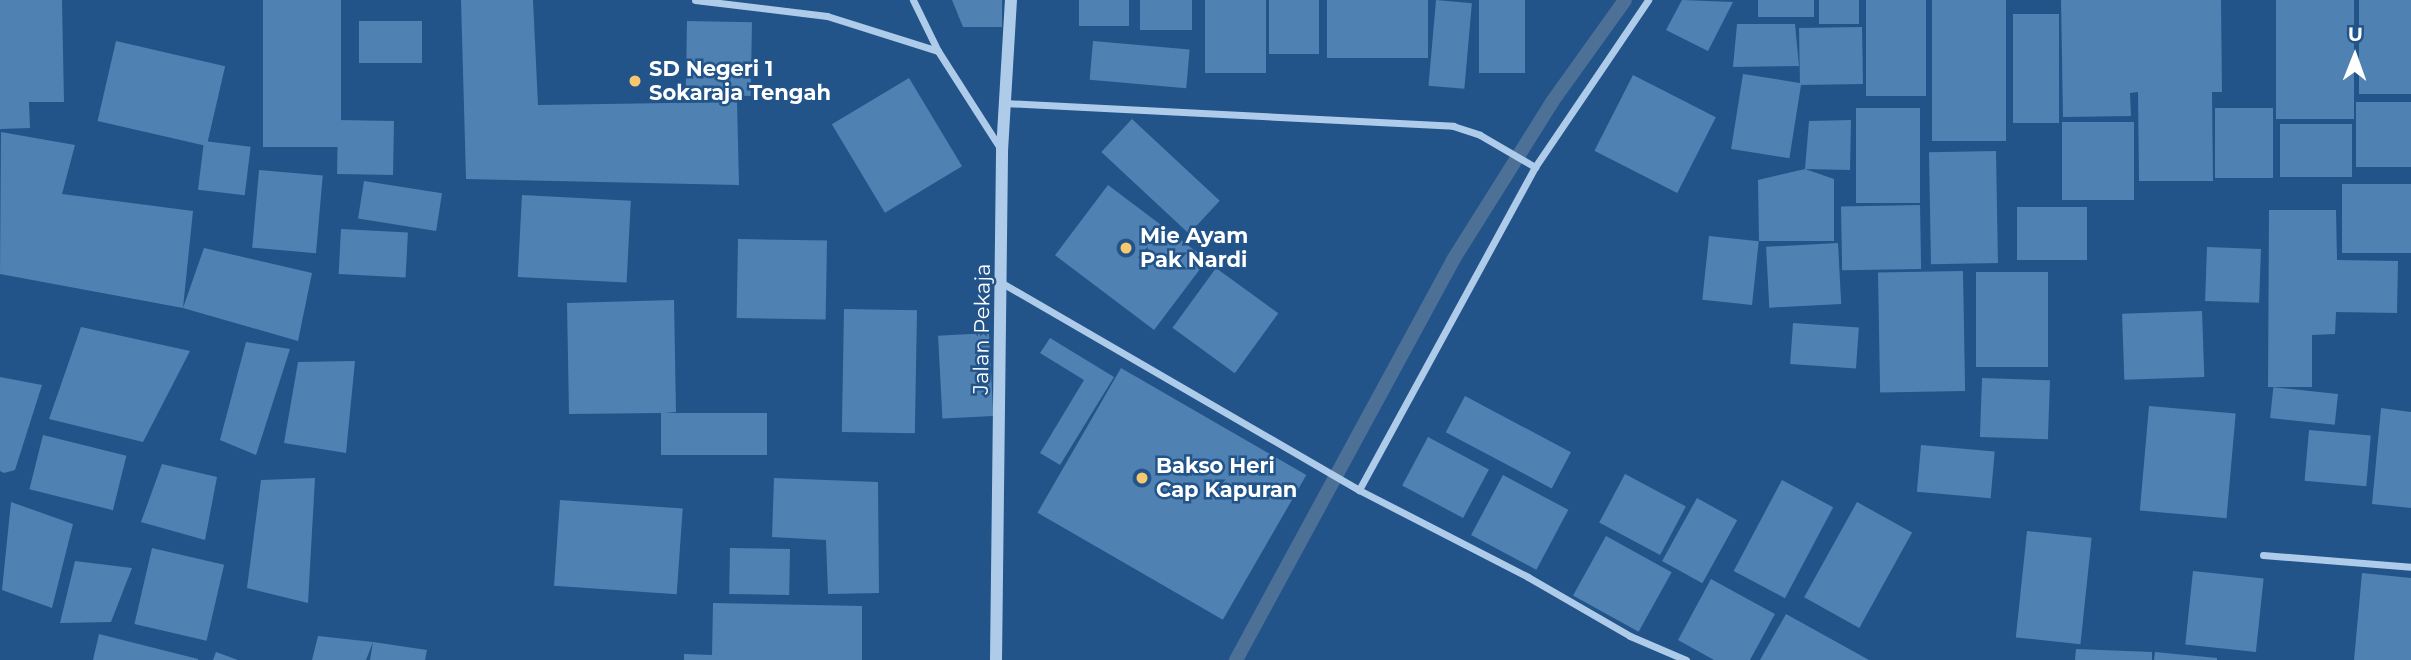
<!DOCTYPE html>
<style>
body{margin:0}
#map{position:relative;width:2411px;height:660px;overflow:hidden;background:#22548a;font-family:Montserrat,sans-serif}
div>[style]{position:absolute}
.stream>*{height:14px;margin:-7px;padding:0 7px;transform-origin:7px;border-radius:7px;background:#4d7096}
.building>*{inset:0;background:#4f81b3;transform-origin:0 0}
.minor>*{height:7px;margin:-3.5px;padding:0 3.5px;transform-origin:3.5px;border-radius:3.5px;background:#aeccea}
.tertiary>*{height:12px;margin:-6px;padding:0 6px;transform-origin:6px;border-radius:6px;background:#aeccea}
.dots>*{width:19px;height:19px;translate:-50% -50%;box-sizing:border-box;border:4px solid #22548a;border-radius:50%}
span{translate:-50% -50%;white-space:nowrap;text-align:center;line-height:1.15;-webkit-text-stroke:5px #22548a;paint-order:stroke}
.poi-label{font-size:21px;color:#fff;font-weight:700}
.left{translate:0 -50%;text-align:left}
.street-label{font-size:21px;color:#fff}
.north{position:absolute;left:2320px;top:21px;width:70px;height:70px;-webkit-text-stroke:5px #22548a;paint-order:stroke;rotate:1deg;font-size:19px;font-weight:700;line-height:28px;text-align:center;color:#fff}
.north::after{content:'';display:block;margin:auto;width:24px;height:32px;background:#fff;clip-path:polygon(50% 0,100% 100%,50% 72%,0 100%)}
</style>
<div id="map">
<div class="stream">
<i style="left:1236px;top:660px;width:455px;rotate:-61.5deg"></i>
<i style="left:1453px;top:260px;width:186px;rotate:-57.9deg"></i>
<i style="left:1552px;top:102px;width:125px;rotate:-54.4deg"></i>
</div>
<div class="building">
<i style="clip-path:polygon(0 0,62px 0,64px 102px,29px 102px,30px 128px,0 129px)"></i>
<i style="left:263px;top:0;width:78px;height:147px"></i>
<i style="clip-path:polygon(461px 0,533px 0,538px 105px,737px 102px,739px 185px,466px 179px)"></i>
<i style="clip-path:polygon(952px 0,1002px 0,1002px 27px,963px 27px)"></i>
<i style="left:1079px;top:0;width:50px;height:26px"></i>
<i style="left:1140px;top:0;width:52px;height:30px"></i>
<i style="left:1205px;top:0;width:61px;height:73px"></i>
<i style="left:1269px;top:0;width:50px;height:54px"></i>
<i style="left:1327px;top:0;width:101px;height:58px"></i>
<i style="left:1436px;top:0;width:36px;height:86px;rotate:5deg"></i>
<i style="left:1479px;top:0;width:46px;height:73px"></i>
<i style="clip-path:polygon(1682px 0,1733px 2px,1708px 51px,1666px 30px)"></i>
<i style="left:1758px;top:0;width:56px;height:17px"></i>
<i style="left:1819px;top:0;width:40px;height:24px"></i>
<i style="left:1866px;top:0;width:60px;height:96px"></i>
<i style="left:1932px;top:0;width:74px;height:141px"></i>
<i style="clip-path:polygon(2061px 0,2221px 0,2222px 92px,2212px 92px,2213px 181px,2139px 181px,2138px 92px,2130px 93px,2131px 116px,2063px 117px)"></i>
<i style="left:2276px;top:0;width:78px;height:119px"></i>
<i style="left:2359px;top:0;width:52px;height:94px"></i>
<i style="left:2013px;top:14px;width:46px;height:109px"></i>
<i style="left:359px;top:21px;width:63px;height:42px"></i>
<i style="left:687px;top:21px;width:65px;height:74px;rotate:1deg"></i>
<i style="clip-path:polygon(1737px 24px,1795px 24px,1799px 66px,1733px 67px)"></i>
<i style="left:1862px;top:27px;width:57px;height:63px;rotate:89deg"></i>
<i style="left:116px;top:41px;width:112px;height:82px;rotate:13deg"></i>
<i style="left:1093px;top:41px;width:97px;height:39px;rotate:5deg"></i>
<i style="left:1743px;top:74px;width:59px;height:76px;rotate:9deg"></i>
<i style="left:1633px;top:75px;width:93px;height:85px;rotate:27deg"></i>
<i style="left:909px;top:78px;width:103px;height:90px;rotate:59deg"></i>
<i style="left:2356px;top:102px;width:55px;height:65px"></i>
<i style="left:1856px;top:108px;width:64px;height:95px"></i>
<i style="left:2215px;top:108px;width:58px;height:70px"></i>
<i style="left:1132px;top:119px;width:120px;height:45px;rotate:43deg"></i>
<i style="left:338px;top:120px;width:56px;height:54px;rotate:1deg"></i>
<i style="clip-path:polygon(1851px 120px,1850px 170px,1805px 169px,1834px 179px,1834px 241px,1759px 241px,1758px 180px,1805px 169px,1809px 121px)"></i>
<i style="left:2062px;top:122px;width:72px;height:78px"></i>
<i style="left:2352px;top:124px;width:53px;height:72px;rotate:90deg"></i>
<i style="clip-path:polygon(1px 132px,75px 145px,62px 194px,193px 211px,183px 308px,204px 248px,312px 273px,298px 341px,183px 308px,0 274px)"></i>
<i style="left:204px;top:141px;width:47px;height:49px;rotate:7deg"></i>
<i style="left:1996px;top:151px;width:112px;height:67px;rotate:89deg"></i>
<i style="left:259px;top:170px;width:64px;height:78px;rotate:5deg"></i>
<i style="left:364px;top:181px;width:79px;height:38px;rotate:9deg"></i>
<i style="left:2411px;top:184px;width:69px;height:69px;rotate:90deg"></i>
<i style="left:1108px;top:185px;width:124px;height:88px;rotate:37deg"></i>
<i style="left:522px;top:195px;width:109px;height:82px;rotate:3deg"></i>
<i style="left:1920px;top:205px;width:64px;height:79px;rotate:89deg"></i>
<i style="left:2017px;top:207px;width:70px;height:53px"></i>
<i style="clip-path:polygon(2269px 210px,2336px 210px,2337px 260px,2398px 261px,2397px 313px,2336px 312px,2335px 334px,2312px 335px,2312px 387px,2268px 387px)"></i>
<i style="left:341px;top:229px;width:67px;height:45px;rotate:3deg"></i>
<i style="left:1709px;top:236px;width:50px;height:64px;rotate:6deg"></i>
<i style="left:738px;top:239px;width:89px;height:79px;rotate:1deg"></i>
<i style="left:1838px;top:243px;width:61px;height:72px;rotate:87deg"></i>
<i style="left:2207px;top:247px;width:54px;height:54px;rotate:2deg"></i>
<i style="left:1216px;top:268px;width:77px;height:74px;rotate:36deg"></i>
<i style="left:1963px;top:271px;width:120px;height:85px;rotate:89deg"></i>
<i style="left:1976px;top:272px;width:72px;height:95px"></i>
<i style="clip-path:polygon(674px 300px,676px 412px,665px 413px,767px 413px,767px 455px,661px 455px,661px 413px,569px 414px,567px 303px)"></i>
<i style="left:844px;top:309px;width:73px;height:123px;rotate:1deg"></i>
<i style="left:2202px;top:311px;width:66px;height:80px;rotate:88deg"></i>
<i style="left:1793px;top:323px;width:66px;height:41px;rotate:4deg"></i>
<i style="clip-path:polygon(81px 327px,190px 351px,143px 442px,49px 419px)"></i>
<i style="left:989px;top:333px;width:83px;height:51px;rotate:87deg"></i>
<i style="clip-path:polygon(1050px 338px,1114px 377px,1060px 465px,1040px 453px,1084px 380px,1040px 353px)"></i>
<i style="clip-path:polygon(246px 342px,290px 349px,256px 455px,220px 440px)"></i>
<i style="clip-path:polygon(355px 361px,346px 453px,284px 443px,298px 362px)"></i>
<i style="left:1121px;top:368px;width:214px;height:167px;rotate:30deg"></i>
<i style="clip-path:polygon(0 377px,42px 385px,15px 470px,4px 473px,0 471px)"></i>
<i style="left:1982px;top:378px;width:68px;height:59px;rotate:2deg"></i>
<i style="left:2338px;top:394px;width:31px;height:65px;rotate:96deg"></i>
<i style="left:1465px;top:396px;width:120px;height:41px;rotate:28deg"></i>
<i style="left:2149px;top:406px;width:87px;height:105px;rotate:5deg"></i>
<i style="clip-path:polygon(2381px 408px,2411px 412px,2411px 508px,2372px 504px)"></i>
<i style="left:2309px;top:430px;width:62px;height:51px;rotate:5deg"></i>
<i style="left:43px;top:435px;width:86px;height:56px;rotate:14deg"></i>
<i style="left:1428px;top:437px;width:69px;height:55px;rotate:28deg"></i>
<i style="left:1921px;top:445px;width:74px;height:47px;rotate:5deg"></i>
<i style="clip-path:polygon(162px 464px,217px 477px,205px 540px,141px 522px)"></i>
<i style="left:1625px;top:474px;width:69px;height:55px;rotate:28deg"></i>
<i style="left:1503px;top:475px;width:74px;height:68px;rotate:28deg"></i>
<i style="clip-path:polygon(315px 478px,308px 603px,247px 588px,261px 480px)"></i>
<i style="clip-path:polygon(774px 478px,878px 482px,879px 593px,828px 594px,826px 540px,772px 537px)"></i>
<i style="left:1782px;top:480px;width:58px;height:103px;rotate:28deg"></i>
<i style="left:1697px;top:498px;width:46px;height:72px;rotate:29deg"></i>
<i style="left:560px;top:500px;width:123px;height:86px;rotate:4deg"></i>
<i style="clip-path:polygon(11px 502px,73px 524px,52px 608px,2px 590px)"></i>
<i style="left:1857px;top:502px;width:63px;height:109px;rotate:29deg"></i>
<i style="left:2027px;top:531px;width:65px;height:107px;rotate:6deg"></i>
<i style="left:1606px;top:536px;width:75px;height:68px;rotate:29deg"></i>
<i style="left:152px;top:548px;width:74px;height:78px;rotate:13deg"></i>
<i style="left:730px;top:548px;width:60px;height:46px;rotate:1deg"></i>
<i style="clip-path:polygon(75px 561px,132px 568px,111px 622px,60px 623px)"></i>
<i style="left:2193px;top:571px;width:71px;height:74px;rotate:6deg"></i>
<i style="clip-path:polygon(2362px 573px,2411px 578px,2411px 660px,2354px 660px)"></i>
<i style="clip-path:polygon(1711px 579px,1775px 614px,1750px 660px,1714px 660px,1678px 640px)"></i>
<i style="clip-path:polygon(713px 603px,862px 606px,862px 660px,684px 660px,684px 654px,712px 655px)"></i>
<i style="clip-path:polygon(1786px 614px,1869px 660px,1760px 660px)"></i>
<i style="clip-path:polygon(99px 634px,198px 659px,198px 660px,93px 660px)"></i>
<i style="clip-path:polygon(318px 636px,373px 642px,366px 660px,312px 660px)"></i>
<i style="clip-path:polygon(373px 642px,427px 650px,425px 660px,370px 660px)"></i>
<i style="clip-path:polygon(2076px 649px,2152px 652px,2152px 660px,2075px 660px)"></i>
<i style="clip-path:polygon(216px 652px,238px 660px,213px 660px)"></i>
<i style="clip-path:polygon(2155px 652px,2217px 658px,2217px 660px,2154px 660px)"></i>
</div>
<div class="minor">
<i style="left:695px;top:0;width:133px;rotate:6.9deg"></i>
<i style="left:827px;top:16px;width:116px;rotate:17.5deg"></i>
<i style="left:938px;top:51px;width:115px;rotate:57.4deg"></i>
<i style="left:913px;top:0;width:57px;rotate:63.9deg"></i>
<i style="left:1005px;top:103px;width:449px;rotate:2.9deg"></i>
<i style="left:1453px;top:126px;width:28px;rotate:18deg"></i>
<i style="left:1480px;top:135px;width:64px;rotate:30.2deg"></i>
<i style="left:1535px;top:167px;width:368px;rotate:118.6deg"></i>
<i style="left:1535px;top:167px;width:202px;rotate:-55.9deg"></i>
<i style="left:1002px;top:283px;width:413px;rotate:30.1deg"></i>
<i style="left:1359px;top:490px;width:190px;rotate:27.2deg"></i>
<i style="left:1528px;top:577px;width:118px;rotate:30deg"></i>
<i style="left:1630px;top:636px;width:61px;rotate:23.2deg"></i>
<i style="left:2263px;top:555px;width:148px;rotate:4.6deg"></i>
</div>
<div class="tertiary">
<i style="left:996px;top:660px;width:509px;rotate:-89.32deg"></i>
<i style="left:1002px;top:151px;width:151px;rotate:-86.6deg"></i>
</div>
<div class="dots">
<i style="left:635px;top:81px;background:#f6c970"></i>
<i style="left:1126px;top:248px;background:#f6c970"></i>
<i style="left:1142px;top:478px;background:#f6c970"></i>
</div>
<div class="poi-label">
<span class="left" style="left:649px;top:81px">SD Negeri 1<br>Sokaraja Tengah</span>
<span class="left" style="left:1140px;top:248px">Mie Ayam<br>Pak Nardi</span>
<span class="left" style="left:1156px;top:478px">Bakso Heri<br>Cap Kapuran</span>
</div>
<div class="street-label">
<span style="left:982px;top:329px;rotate:-89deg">Jalan Pekaja</span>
</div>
<div class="north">U</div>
</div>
